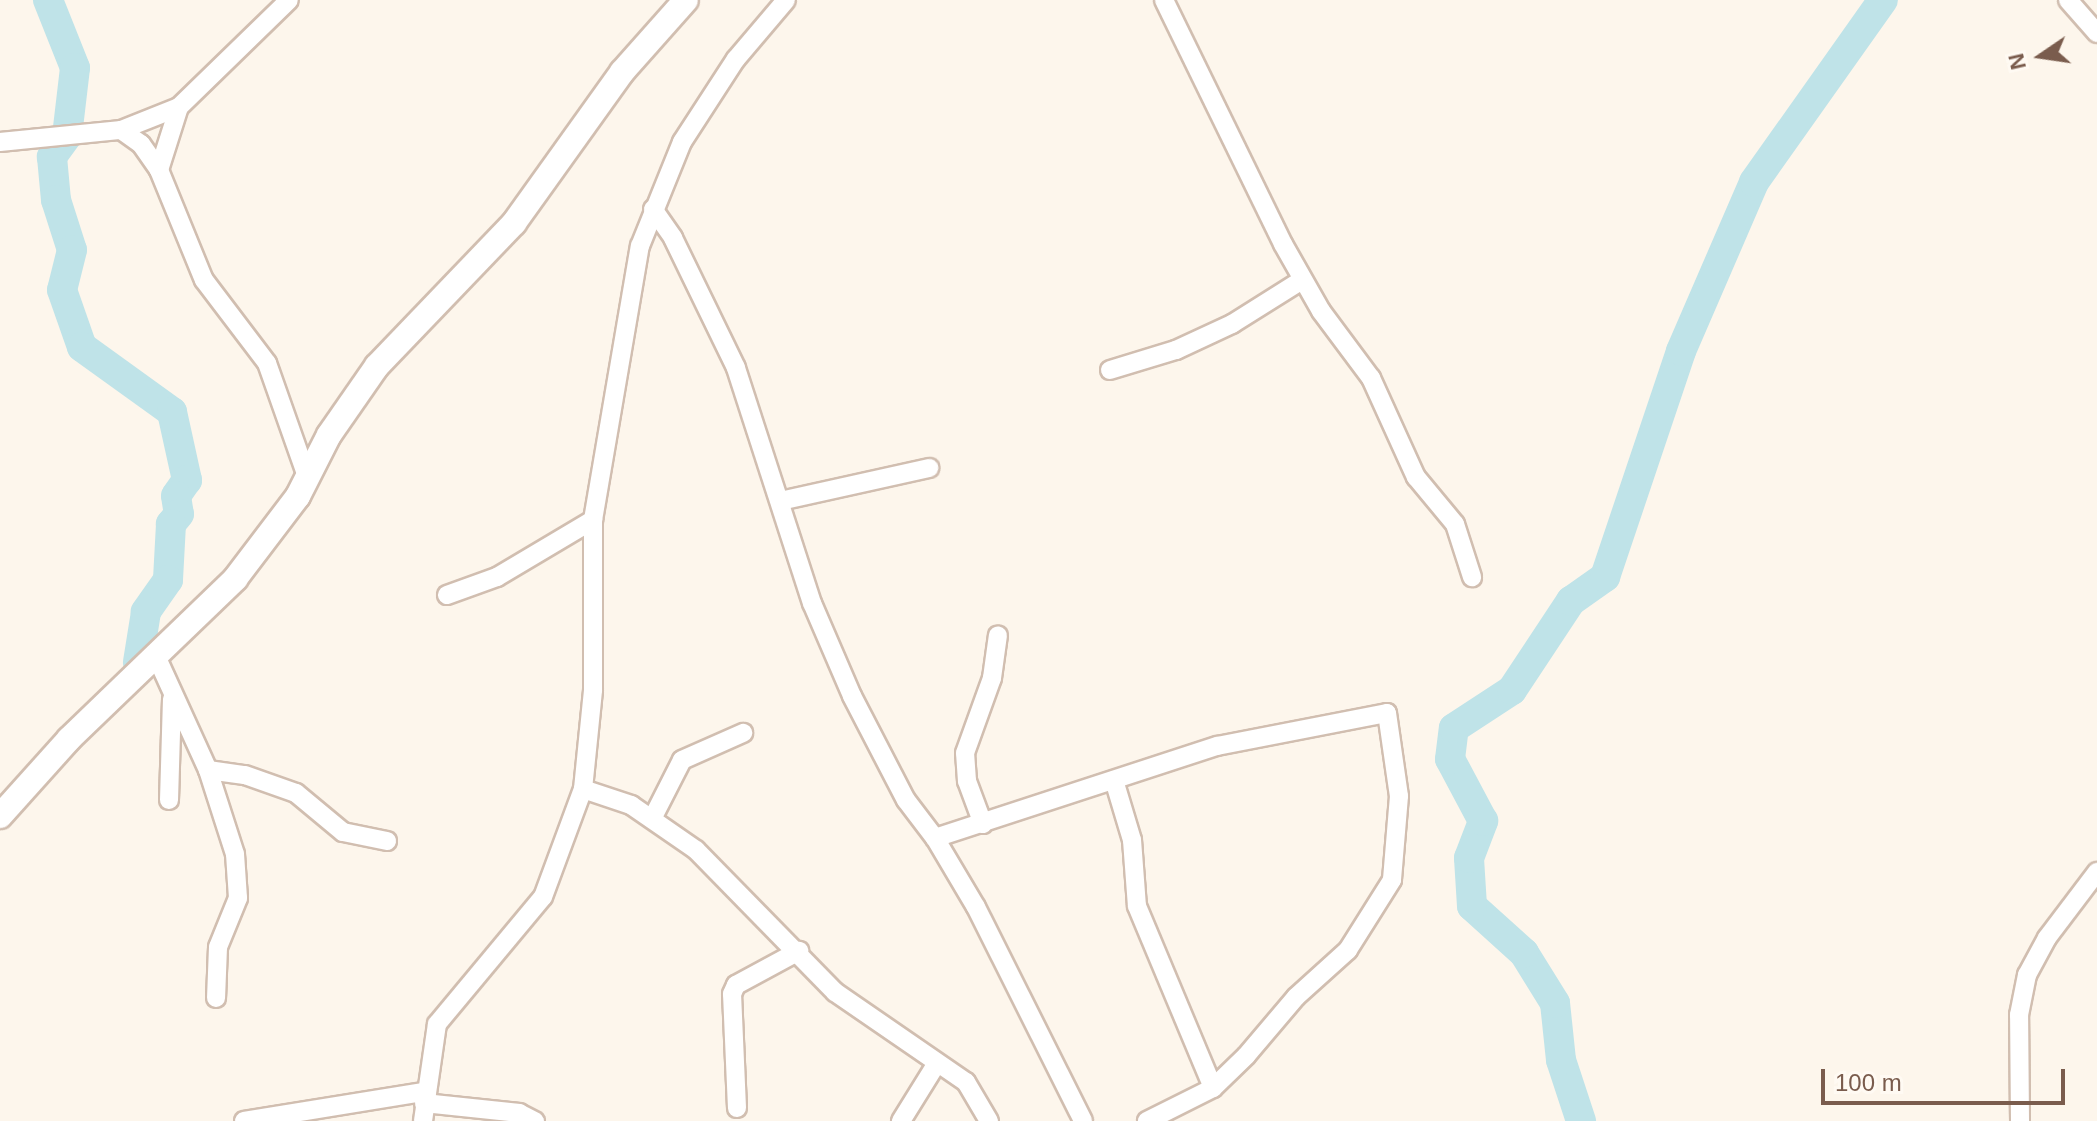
<!DOCTYPE html>
<style>
body{margin:0}
#map{position:relative;width:2097px;height:1121px;overflow:hidden;background:#fdf6ec;font-family:Helvetica,sans-serif}
div>[style]{position:absolute}
.river>*{height:30px;margin:-15px;padding:0 15px;transform-origin:15px;border-radius:15px;background:#bfe3e8}
.roads{filter:drop-shadow(2px 0 #d1beb0) drop-shadow(-2px 0 #d1beb0) drop-shadow(0 2px #d1beb0) drop-shadow(0 -2px #d1beb0)}
.minor>*{height:18px;margin:-9px;padding:0 9px;transform-origin:9px;border-radius:9px;background:#fff}
.tertiary>*{height:24px;margin:-12px;padding:0 12px;transform-origin:12px;border-radius:12px;background:#fff}
span{translate:-50% -50%;white-space:nowrap;text-align:center;line-height:1.15;-webkit-text-stroke:8px #fffaf3;paint-order:stroke}
.north{position:absolute;left:2001px;top:16px;width:80px;height:80px;-webkit-text-stroke:6px #fffaf3;paint-order:stroke;rotate:257deg;font-size:22px;font-weight:700;line-height:32px;text-align:center;color:#7a5c4d}
.north::after{content:'';display:block;margin:auto;width:28px;height:36px;background:#7a5c4d;clip-path:polygon(50% 0,100% 100%,50% 72%,0 100%)}
.scale{position:absolute;left:1821px;top:1069px;width:244px;height:36px;box-sizing:border-box;border:4px solid #7a5c4d;border-top:0;padding-left:10px;font-size:24px;line-height:28px;white-space:nowrap;color:#7a5c4d;-webkit-text-stroke:6px #fffaf3;paint-order:stroke}
</style>
<div id="map">
<div class="river">
<i style="left:48px;top:0;width:73px;rotate:68.3deg"></i>
<i style="left:75px;top:68px;width:68px;rotate:96.7deg"></i>
<i style="left:67px;top:136px;width:26px;rotate:126deg"></i>
<i style="left:52px;top:157px;width:43px;rotate:84.7deg"></i>
<i style="left:56px;top:200px;width:52px;rotate:72.3deg"></i>
<i style="left:72px;top:250px;width:41px;rotate:104deg"></i>
<i style="left:62px;top:290px;width:60px;rotate:70.7deg"></i>
<i style="left:82px;top:347px;width:111px;rotate:35.8deg"></i>
<i style="left:172px;top:412px;width:70px;rotate:77.6deg"></i>
<i style="left:187px;top:480px;width:19px;rotate:125deg"></i>
<i style="left:176px;top:496px;width:18px;rotate:81deg"></i>
<i style="left:179px;top:514px;width:13px;rotate:129deg"></i>
<i style="left:171px;top:524px;width:56px;rotate:93.1deg"></i>
<i style="left:168px;top:580px;width:39px;rotate:125deg"></i>
<i style="left:146px;top:612px;width:51px;rotate:99.1deg"></i>
<i style="left:1581px;top:1121px;width:64px;rotate:-108.2deg"></i>
<i style="left:1561px;top:1060px;width:57px;rotate:-96deg"></i>
<i style="left:1555px;top:1003px;width:59px;rotate:-121.8deg"></i>
<i style="left:1524px;top:953px;width:70px;rotate:-137.9deg"></i>
<i style="left:1472px;top:906px;width:48px;rotate:-93.6deg"></i>
<i style="left:1469px;top:858px;width:40px;rotate:-69deg"></i>
<i style="left:1483px;top:821px;width:70px;rotate:-118deg"></i>
<i style="left:1450px;top:759px;width:31px;rotate:-83deg"></i>
<i style="left:1454px;top:728px;width:69px;rotate:-33.2deg"></i>
<i style="left:1512px;top:690px;width:107px;rotate:-56.5deg"></i>
<i style="left:1571px;top:601px;width:42px;rotate:-35.2deg"></i>
<i style="left:1605px;top:577px;width:238px;rotate:-71.4deg"></i>
<i style="left:1681px;top:351px;width:184px;rotate:-66.6deg"></i>
<i style="left:1754px;top:182px;width:223px;rotate:-54.7deg"></i>
</div>
<div class="roads">
<div class="minor">
<i style="left:1164px;top:0;width:271px;rotate:64deg"></i>
<i style="left:1283px;top:244px;width:77px;rotate:60.4deg"></i>
<i style="left:1321px;top:311px;width:84px;rotate:53.3deg"></i>
<i style="left:1371px;top:378px;width:109px;rotate:65.6deg"></i>
<i style="left:1416px;top:477px;width:61px;rotate:50.3deg"></i>
<i style="left:1455px;top:524px;width:56px;rotate:72.2deg"></i>
<i style="left:2068px;top:0;width:44px;rotate:48.7deg"></i>
<i style="left:121px;top:130px;width:24px;rotate:35deg"></i>
<i style="left:141px;top:144px;width:32px;rotate:55deg"></i>
<i style="left:159px;top:170px;width:119px;rotate:67.8deg"></i>
<i style="left:204px;top:280px;width:104px;rotate:52.8deg"></i>
<i style="left:267px;top:363px;width:118px;rotate:70.6deg"></i>
<i style="left:0;top:142px;width:122px;rotate:-5.7deg"></i>
<i style="left:121px;top:130px;width:62px;rotate:-21.6deg"></i>
<i style="left:179px;top:107px;width:153px;rotate:-44.2deg"></i>
<i style="left:159px;top:170px;width:66px;rotate:-72.4deg"></i>
<i style="left:653px;top:209px;width:35px;rotate:55deg"></i>
<i style="left:673px;top:238px;width:144px;rotate:64.1deg"></i>
<i style="left:736px;top:368px;width:247px;rotate:72.1deg"></i>
<i style="left:812px;top:603px;width:101px;rotate:66.7deg"></i>
<i style="left:852px;top:696px;width:117px;rotate:62.6deg"></i>
<i style="left:906px;top:800px;width:48px;rotate:52.7deg"></i>
<i style="left:935px;top:838px;width:80px;rotate:59.3deg"></i>
<i style="left:976px;top:907px;width:239px;rotate:63.4deg"></i>
<i style="left:1110px;top:370px;width:69px;rotate:-16.9deg"></i>
<i style="left:1176px;top:350px;width:62px;rotate:-24.9deg"></i>
<i style="left:1232px;top:324px;width:83px;rotate:-32.2deg"></i>
<i style="left:780px;top:501px;width:153px;rotate:-12.5deg"></i>
<i style="left:447px;top:595px;width:53px;rotate:-19.8deg"></i>
<i style="left:497px;top:577px;width:112px;rotate:-30.7deg"></i>
<i style="left:157px;top:658px;width:123px;rotate:65.5deg"></i>
<i style="left:208px;top:770px;width:88px;rotate:72.2deg"></i>
<i style="left:235px;top:854px;width:44px;rotate:86.1deg"></i>
<i style="left:238px;top:898px;width:53px;rotate:112.2deg"></i>
<i style="left:218px;top:947px;width:51px;rotate:92.2deg"></i>
<i style="left:208px;top:770px;width:37px;rotate:8deg"></i>
<i style="left:245px;top:775px;width:54px;rotate:19.4deg"></i>
<i style="left:296px;top:793px;width:61px;rotate:39.7deg"></i>
<i style="left:343px;top:832px;width:45px;rotate:11.6deg"></i>
<i style="left:1114px;top:780px;width:63px;rotate:73.3deg"></i>
<i style="left:1132px;top:840px;width:66px;rotate:85.7deg"></i>
<i style="left:1137px;top:906px;width:197px;rotate:67.3deg"></i>
<i style="left:583px;top:789px;width:51px;rotate:18.4deg"></i>
<i style="left:631px;top:805px;width:79px;rotate:34.7deg"></i>
<i style="left:696px;top:850px;width:199px;rotate:45.6deg"></i>
<i style="left:835px;top:992px;width:159px;rotate:34.5deg"></i>
<i style="left:966px;top:1082px;width:45px;rotate:59.5deg"></i>
<i style="left:169px;top:800px;width:101px;rotate:-88.3deg"></i>
<i style="left:652px;top:819px;width:66px;rotate:-63deg"></i>
<i style="left:682px;top:760px;width:67px;rotate:-23.9deg"></i>
<i style="left:983px;top:824px;width:46px;rotate:-110.4deg"></i>
<i style="left:967px;top:781px;width:28px;rotate:-94deg"></i>
<i style="left:965px;top:753px;width:80px;rotate:-70.2deg"></i>
<i style="left:992px;top:678px;width:43px;rotate:-82.1deg"></i>
<i style="left:935px;top:838px;width:297px;rotate:-18.1deg"></i>
<i style="left:1217px;top:746px;width:173px;rotate:-11deg"></i>
<i style="left:1387px;top:713px;width:84px;rotate:81.8deg"></i>
<i style="left:1399px;top:796px;width:84px;rotate:94.8deg"></i>
<i style="left:1392px;top:880px;width:83px;rotate:122.2deg"></i>
<i style="left:1348px;top:950px;width:70px;rotate:137.9deg"></i>
<i style="left:1296px;top:997px;width:77px;rotate:130.3deg"></i>
<i style="left:1246px;top:1056px;width:46px;rotate:135.9deg"></i>
<i style="left:1213px;top:1088px;width:74px;rotate:153.4deg"></i>
<i style="left:424px;top:1103px;width:96px;rotate:6deg"></i>
<i style="left:519px;top:1113px;width:18px;rotate:27deg"></i>
<i style="left:737px;top:1108px;width:114px;rotate:-92.5deg"></i>
<i style="left:732px;top:994px;width:10px;rotate:-66deg"></i>
<i style="left:736px;top:985px;width:72px;rotate:-28.4deg"></i>
<i style="left:244px;top:1121px;width:182px;rotate:-9.2deg"></i>
<i style="left:423px;top:1121px;width:98px;rotate:-81.8deg"></i>
<i style="left:437px;top:1024px;width:165px;rotate:-50.2deg"></i>
<i style="left:543px;top:897px;width:115px;rotate:-69.7deg"></i>
<i style="left:583px;top:789px;width:100px;rotate:-84.2deg"></i>
<i style="left:593px;top:690px;width:170px;rotate:-90deg"></i>
<i style="left:593px;top:520px;width:278px;rotate:-80.3deg"></i>
<i style="left:640px;top:246px;width:112px;rotate:-68deg"></i>
<i style="left:682px;top:142px;width:99px;rotate:-57deg"></i>
<i style="left:736px;top:59px;width:77px;rotate:-49.7deg"></i>
<i style="left:901px;top:1121px;width:68px;rotate:-58.2deg"></i>
<i style="left:2020px;top:1121px;width:106px;rotate:-90.5deg"></i>
<i style="left:2019px;top:1015px;width:41px;rotate:-78.7deg"></i>
<i style="left:2027px;top:975px;width:42px;rotate:-61.6deg"></i>
<i style="left:2047px;top:938px;width:83px;rotate:-52.9deg"></i>
</div>
<div class="tertiary">
<i style="left:0;top:816px;width:103px;rotate:-48.1deg"></i>
<i style="left:69px;top:739px;width:231px;rotate:-43.9deg"></i>
<i style="left:235px;top:579px;width:104px;rotate:-52.8deg"></i>
<i style="left:298px;top:496px;width:68px;rotate:-63.1deg"></i>
<i style="left:329px;top:435px;width:84px;rotate:-55.2deg"></i>
<i style="left:377px;top:366px;width:198px;rotate:-46.2deg"></i>
<i style="left:514px;top:223px;width:186px;rotate:-54.4deg"></i>
<i style="left:622px;top:72px;width:96px;rotate:-48.4deg"></i>
</div>
</div>
<div class="north">N</div>
<div class="scale">100 m</div>
</div>
